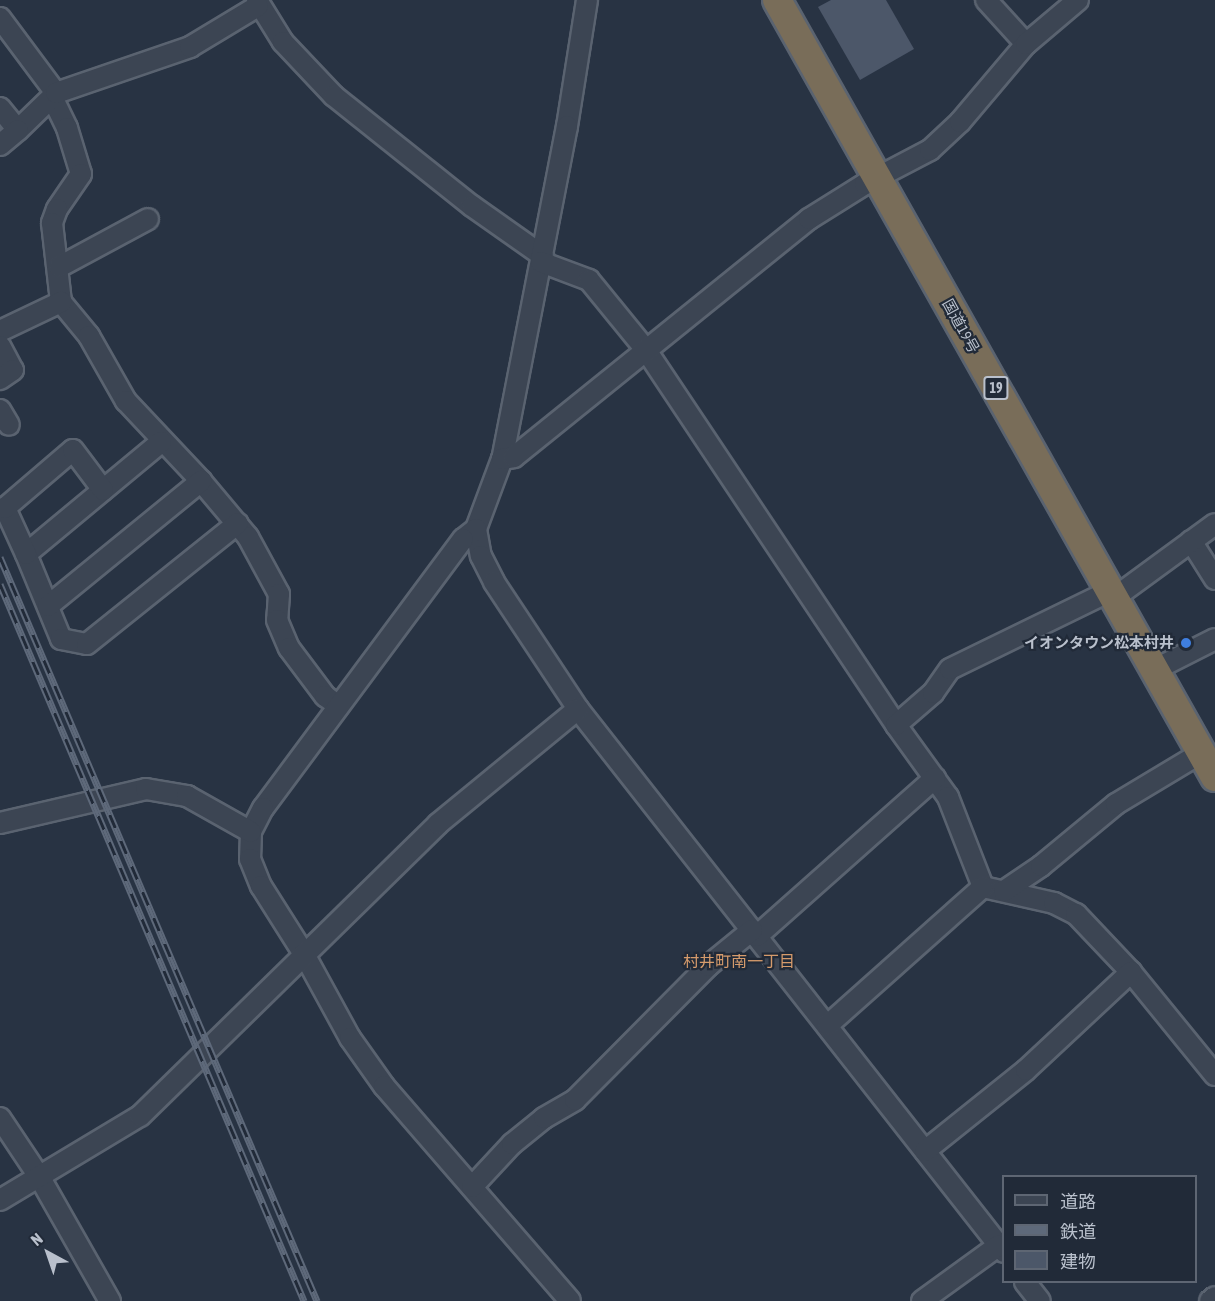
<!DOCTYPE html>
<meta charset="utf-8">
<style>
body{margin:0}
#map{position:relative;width:1215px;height:1301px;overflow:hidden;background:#283343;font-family:"Asap Condensed","Noto Sans JP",sans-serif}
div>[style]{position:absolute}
.building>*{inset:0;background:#4c5769}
.roads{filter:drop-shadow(2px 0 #5a6370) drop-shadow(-2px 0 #5a6370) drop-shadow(0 2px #5a6370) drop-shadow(0 -2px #5a6370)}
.minor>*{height:20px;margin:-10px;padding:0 10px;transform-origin:10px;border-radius:10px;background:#3c4553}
.highway>*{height:28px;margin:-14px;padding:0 14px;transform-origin:14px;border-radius:14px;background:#796d59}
.rail>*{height:7px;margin-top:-3.5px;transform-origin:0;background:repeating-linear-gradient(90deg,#212a38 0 14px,#5e697a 0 28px);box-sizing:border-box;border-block:2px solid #5e697a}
.dots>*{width:16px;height:16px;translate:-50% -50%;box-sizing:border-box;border:3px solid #212a38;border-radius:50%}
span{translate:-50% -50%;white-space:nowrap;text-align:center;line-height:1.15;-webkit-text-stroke:4.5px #212a38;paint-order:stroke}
.shield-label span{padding:2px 4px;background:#212a38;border:2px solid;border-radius:4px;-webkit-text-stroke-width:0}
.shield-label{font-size:14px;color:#b9c0cc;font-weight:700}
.street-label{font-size:15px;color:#b9c0cc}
.poi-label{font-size:15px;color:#b9c0cc;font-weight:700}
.right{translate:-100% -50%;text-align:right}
.neighbourhood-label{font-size:16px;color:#d59b6c}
.legend{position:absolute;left:1002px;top:1175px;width:195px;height:108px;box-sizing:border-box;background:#212a38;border:2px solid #5e6673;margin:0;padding:8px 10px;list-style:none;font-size:18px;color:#b9c0cc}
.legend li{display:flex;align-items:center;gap:12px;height:30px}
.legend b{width:30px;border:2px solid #5e6673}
.north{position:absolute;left:18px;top:1223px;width:60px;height:60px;-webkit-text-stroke:4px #212a38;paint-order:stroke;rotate:320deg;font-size:16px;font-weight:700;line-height:24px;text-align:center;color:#b9c0cc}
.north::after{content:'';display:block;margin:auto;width:21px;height:27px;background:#b9c0cc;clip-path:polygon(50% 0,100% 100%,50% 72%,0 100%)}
</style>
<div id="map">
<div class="building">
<i style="clip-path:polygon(831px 0,886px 0,914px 49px,860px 80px,818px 7px)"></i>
</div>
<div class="roads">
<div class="minor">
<i style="left:257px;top:0;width:49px;rotate:58.2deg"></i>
<i style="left:283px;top:42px;width:74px;rotate:46.6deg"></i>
<i style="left:334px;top:96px;width:176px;rotate:38.6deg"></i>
<i style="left:472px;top:206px;width:87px;rotate:35.2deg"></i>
<i style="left:587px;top:0;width:128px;rotate:99deg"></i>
<i style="left:567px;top:126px;width:339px;rotate:101deg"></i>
<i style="left:502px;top:459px;width:75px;rotate:110.4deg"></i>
<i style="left:476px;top:529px;width:27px;rotate:80deg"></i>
<i style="left:481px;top:556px;width:29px;rotate:63deg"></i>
<i style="left:494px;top:582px;width:152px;rotate:56.5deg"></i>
<i style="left:578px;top:709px;width:690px;rotate:51.88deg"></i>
<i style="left:986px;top:0;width:59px;rotate:47.7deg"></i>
<i style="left:0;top:18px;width:94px;rotate:53.3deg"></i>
<i style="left:52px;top:97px;width:34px;rotate:64deg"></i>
<i style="left:67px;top:128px;width:48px;rotate:73.1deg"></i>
<i style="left:81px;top:174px;width:42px;rotate:124.4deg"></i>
<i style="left:57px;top:209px;width:15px;rotate:110deg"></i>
<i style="left:52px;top:223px;width:80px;rotate:83.5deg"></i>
<i style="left:61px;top:302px;width:44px;rotate:50.5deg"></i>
<i style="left:89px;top:336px;width:75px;rotate:60.4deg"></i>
<i style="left:126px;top:401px;width:110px;rotate:46.8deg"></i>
<i style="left:201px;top:481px;width:73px;rotate:50deg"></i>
<i style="left:248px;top:537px;width:65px;rotate:61.5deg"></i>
<i style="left:279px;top:594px;width:26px;rotate:94deg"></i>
<i style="left:277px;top:620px;width:30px;rotate:67deg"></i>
<i style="left:289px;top:648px;width:60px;rotate:53.1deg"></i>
<i style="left:325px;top:696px;width:17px;rotate:36deg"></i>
<i style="left:0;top:108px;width:28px;rotate:51deg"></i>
<i style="left:18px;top:130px;width:53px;rotate:-44.2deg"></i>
<i style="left:56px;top:93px;width:142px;rotate:-18.9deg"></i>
<i style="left:190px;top:47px;width:79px;rotate:-31.1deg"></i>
<i style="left:0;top:145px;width:23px;rotate:-40deg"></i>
<i style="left:541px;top:262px;width:51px;rotate:20.6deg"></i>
<i style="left:589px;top:280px;width:90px;rotate:50.8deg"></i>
<i style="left:646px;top:350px;width:451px;rotate:56.3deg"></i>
<i style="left:896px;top:725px;width:89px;rotate:54.2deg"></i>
<i style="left:948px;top:797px;width:97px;rotate:68.7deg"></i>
<i style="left:59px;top:267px;width:101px;rotate:-28.3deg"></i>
<i style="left:0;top:331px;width:68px;rotate:-25.4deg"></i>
<i style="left:0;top:346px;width:27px;rotate:62deg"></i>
<i style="left:13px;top:370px;width:16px;rotate:145deg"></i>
<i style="left:0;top:410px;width:17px;rotate:59deg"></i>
<i style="left:161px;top:442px;width:175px;rotate:140.3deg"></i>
<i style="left:26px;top:554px;width:92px;rotate:67.6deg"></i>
<i style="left:61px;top:639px;width:26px;rotate:11deg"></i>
<i style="left:87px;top:644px;width:193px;rotate:-38.7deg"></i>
<i style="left:502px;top:459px;width:12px;rotate:-9deg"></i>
<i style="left:514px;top:457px;width:379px;rotate:-38.9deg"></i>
<i style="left:809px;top:219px;width:66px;rotate:-32deg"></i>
<i style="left:865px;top:184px;width:73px;rotate:-27.6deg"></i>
<i style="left:930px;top:150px;width:41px;rotate:-43deg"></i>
<i style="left:960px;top:122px;width:102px;rotate:-49.8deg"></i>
<i style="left:1026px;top:44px;width:68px;rotate:-40.2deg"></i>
<i style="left:476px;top:529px;width:16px;rotate:142deg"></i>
<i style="left:463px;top:539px;width:335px;rotate:126.6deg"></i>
<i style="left:263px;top:808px;width:27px;rotate:117deg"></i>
<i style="left:251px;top:832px;width:27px;rotate:92deg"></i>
<i style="left:250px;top:859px;width:29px;rotate:68deg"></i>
<i style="left:261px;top:886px;width:80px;rotate:57.7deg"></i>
<i style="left:304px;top:954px;width:96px;rotate:61.3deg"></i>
<i style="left:350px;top:1038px;width:59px;rotate:54.7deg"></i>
<i style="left:384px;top:1086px;width:284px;rotate:49.1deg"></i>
<i style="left:1191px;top:541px;width:45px;rotate:57.7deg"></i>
<i style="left:26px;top:554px;width:51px;rotate:-114.5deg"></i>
<i style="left:5px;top:508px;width:89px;rotate:-40.5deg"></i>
<i style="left:73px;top:450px;width:50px;rotate:53.1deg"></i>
<i style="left:1114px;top:598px;width:125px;rotate:-36.2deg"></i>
<i style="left:48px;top:606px;width:198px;rotate:-39.2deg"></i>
<i style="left:1154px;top:670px;width:68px;rotate:-26.9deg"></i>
<i style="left:896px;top:725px;width:49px;rotate:-40.9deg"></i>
<i style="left:933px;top:693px;width:29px;rotate:-55deg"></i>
<i style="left:950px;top:669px;width:178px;rotate:-26deg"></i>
<i style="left:0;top:823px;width:150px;rotate:-13.1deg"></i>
<i style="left:146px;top:789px;width:42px;rotate:9.7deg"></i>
<i style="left:187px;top:796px;width:73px;rotate:29.4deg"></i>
<i style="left:983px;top:887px;width:73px;rotate:12.7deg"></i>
<i style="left:1054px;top:903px;width:25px;rotate:27deg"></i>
<i style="left:1076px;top:914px;width:80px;rotate:46.5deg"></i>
<i style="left:1131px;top:972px;width:133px;rotate:50.8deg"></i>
<i style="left:1004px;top:891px;width:45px;rotate:-34deg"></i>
<i style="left:1041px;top:866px;width:97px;rotate:-39.6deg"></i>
<i style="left:1116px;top:804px;width:99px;rotate:-31deg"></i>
<i style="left:757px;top:936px;width:238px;rotate:-41.6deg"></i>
<i style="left:828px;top:1025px;width:208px;rotate:-41.7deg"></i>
<i style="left:0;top:1118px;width:72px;rotate:56.3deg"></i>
<i style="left:40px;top:1178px;width:142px;rotate:60.4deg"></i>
<i style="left:925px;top:1151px;width:129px;rotate:-38.7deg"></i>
<i style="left:1026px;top:1070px;width:144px;rotate:-43deg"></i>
<i style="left:472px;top:1187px;width:59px;rotate:-47.1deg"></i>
<i style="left:512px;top:1144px;width:41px;rotate:-39.1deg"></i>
<i style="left:544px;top:1118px;width:36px;rotate:-30deg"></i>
<i style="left:575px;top:1100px;width:189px;rotate:-45.2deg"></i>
<i style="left:708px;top:966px;width:57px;rotate:-39.3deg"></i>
<i style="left:0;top:1200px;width:163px;rotate:-31deg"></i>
<i style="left:140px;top:1116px;width:417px;rotate:-44.4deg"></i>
<i style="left:438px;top:824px;width:181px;rotate:-39.4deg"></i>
<i style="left:1025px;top:1282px;width:24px;rotate:52deg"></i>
<i style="left:922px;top:1301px;width:94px;rotate:-35.9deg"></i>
<i style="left:1210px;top:1301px;width:6px;rotate:-39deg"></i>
</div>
<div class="highway">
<i style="left:777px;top:0;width:892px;rotate:60.59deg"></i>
</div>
</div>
<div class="rail">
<i style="left:0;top:557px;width:809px;rotate:66.92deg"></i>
<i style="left:0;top:584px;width:779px;rotate:67.02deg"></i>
</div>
<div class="dots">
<i style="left:1186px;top:643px;background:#3f7fe0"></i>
</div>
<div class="shield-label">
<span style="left:996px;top:388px">19</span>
</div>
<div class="street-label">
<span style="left:961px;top:326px;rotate:61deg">国道19号</span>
</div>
<div class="poi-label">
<span class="right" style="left:1174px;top:643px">イオンタウン松本村井</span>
</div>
<div class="neighbourhood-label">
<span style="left:739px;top:961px">村井町南一丁目</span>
</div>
<ul class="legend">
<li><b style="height:8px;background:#3c4553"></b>道路</li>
<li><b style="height:8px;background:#5e697a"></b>鉄道</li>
<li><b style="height:16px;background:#4c5769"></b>建物</li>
</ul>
<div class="north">N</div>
</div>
